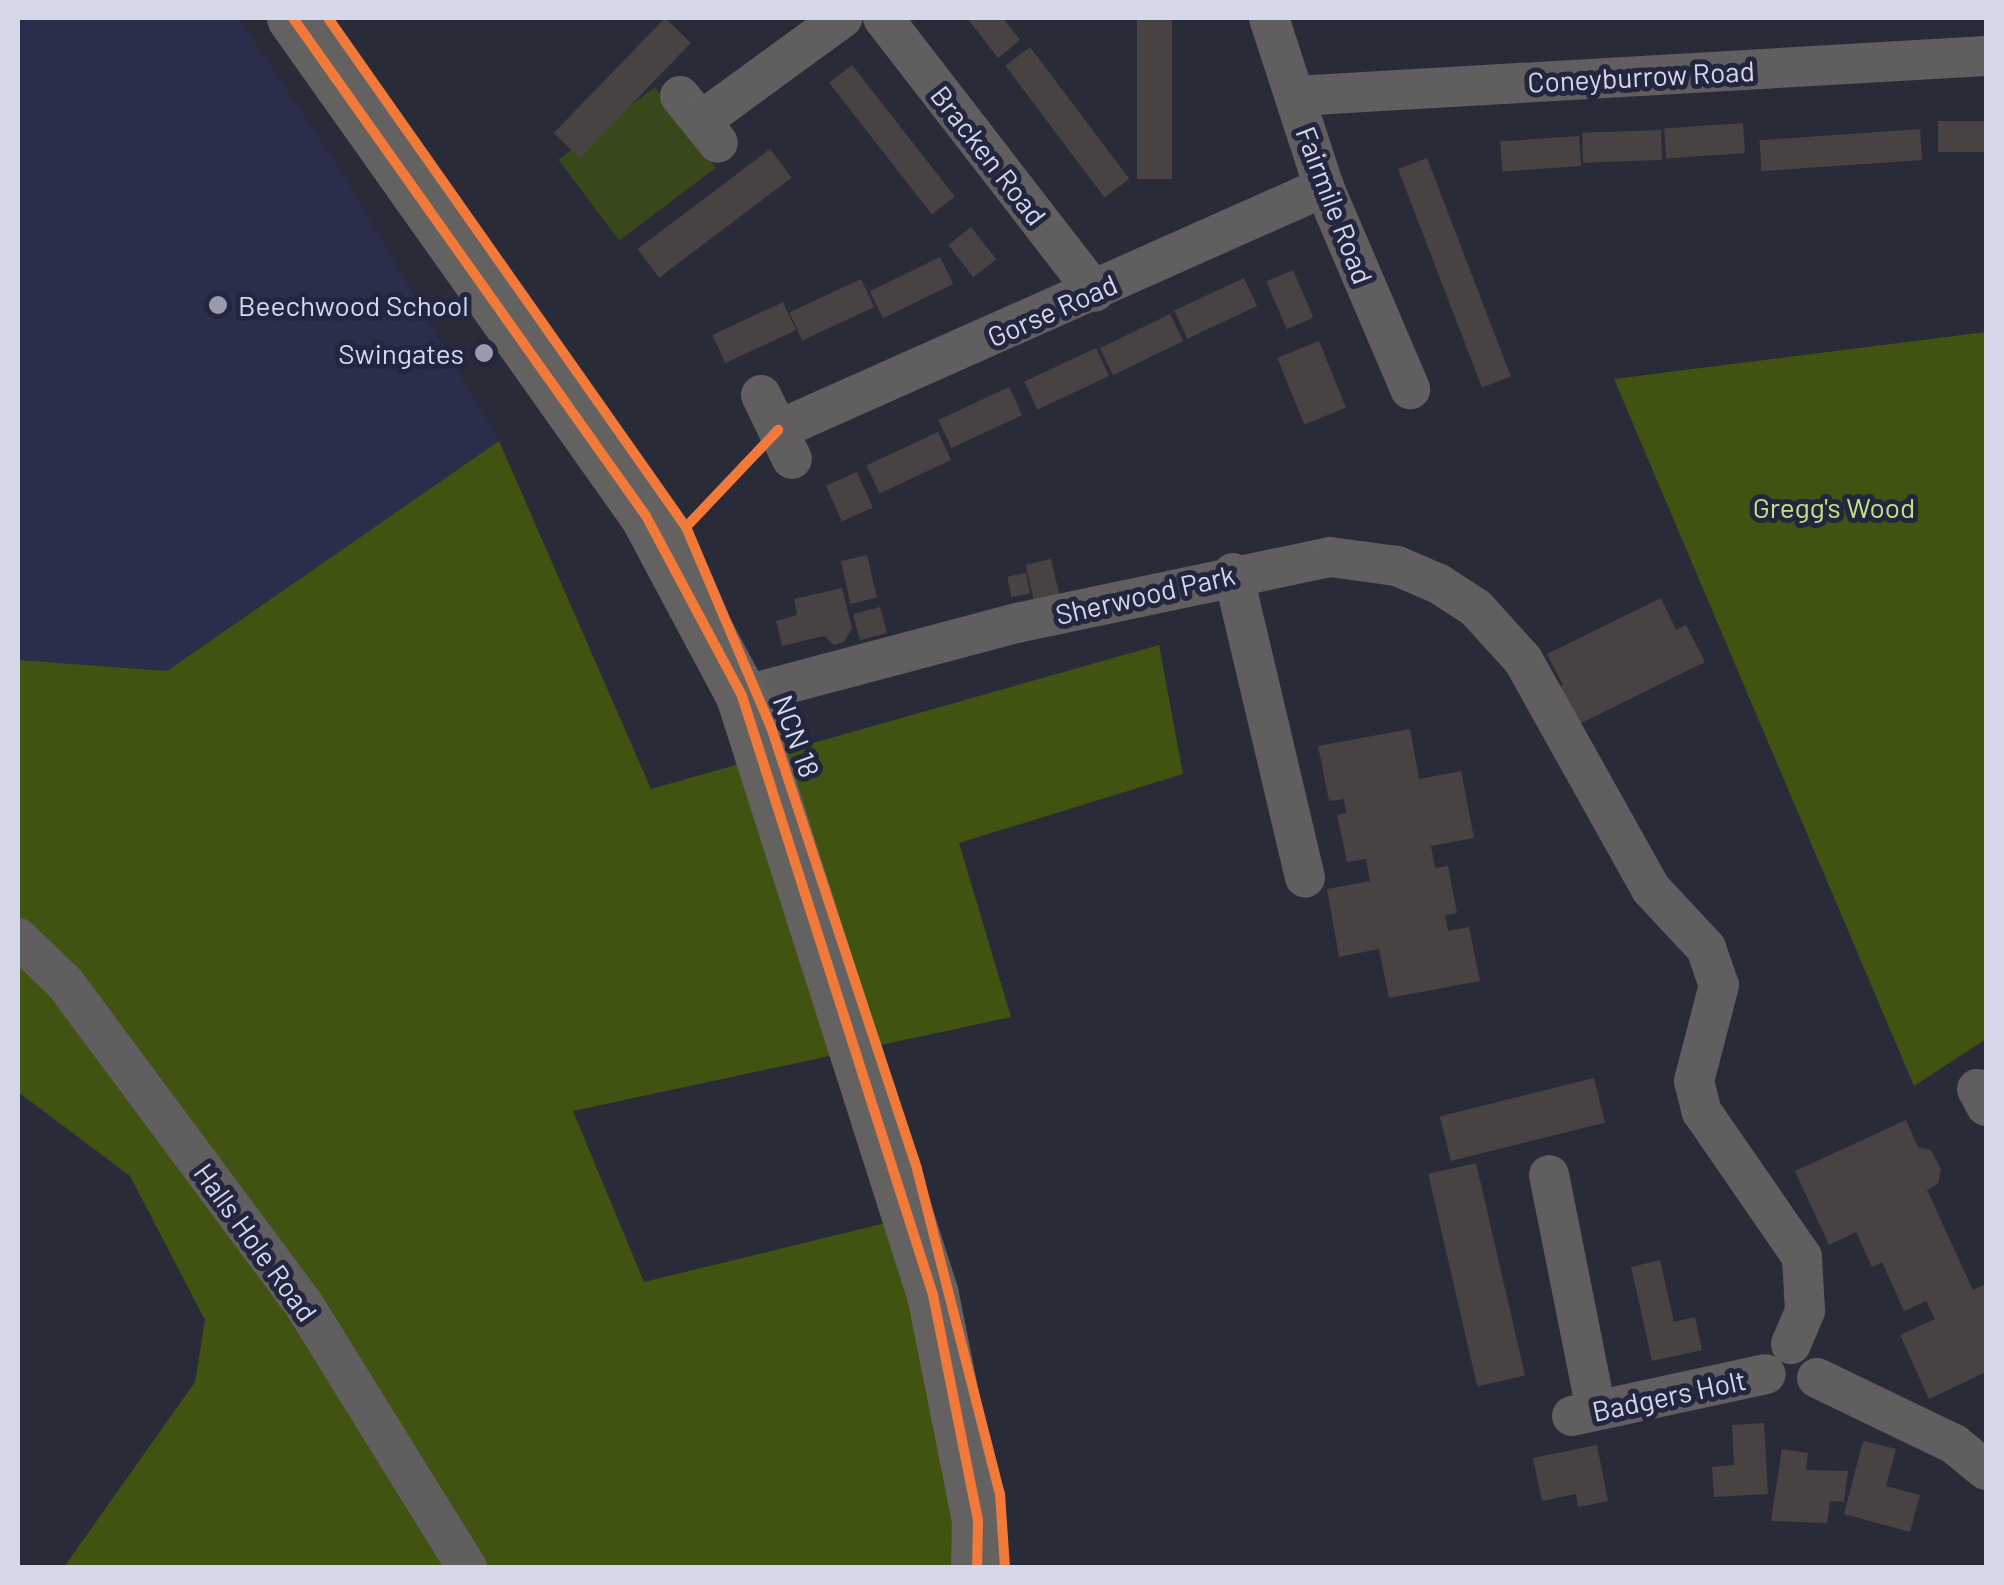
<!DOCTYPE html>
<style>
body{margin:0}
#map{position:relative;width:2004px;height:1585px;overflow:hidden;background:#292b39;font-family:Barlow,sans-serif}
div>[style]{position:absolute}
.built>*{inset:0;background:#2b2e4b}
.green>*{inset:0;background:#39481a;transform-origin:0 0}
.forest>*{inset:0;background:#405310}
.building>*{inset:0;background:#484342;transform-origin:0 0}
.minor>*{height:40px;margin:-20px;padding:0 20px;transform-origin:20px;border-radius:20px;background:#605e5e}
.major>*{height:52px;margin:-26px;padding:0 26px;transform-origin:26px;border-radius:26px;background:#646161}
.cycleway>*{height:10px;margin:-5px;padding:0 5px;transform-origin:5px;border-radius:5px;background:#f17a3a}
.dots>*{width:28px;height:28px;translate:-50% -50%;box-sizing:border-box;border:5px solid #23263f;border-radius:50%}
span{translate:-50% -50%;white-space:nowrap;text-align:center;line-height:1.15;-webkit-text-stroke:10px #23263f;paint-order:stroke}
.street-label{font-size:28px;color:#d5d8e9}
.poi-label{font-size:28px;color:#d5d8e9}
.left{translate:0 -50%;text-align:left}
.right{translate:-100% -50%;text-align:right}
.park-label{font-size:28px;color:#c2e581}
.frame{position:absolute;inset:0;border:20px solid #d5d8e9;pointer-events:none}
</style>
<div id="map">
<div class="built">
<i style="clip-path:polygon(18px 18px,239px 18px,340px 169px,499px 441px,166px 671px,18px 660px)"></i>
</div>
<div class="green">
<i style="left:655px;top:87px;width:101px;height:121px;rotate:53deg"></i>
</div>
<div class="forest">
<i style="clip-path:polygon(1986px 332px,1986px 1039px,1914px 1086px,1614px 379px)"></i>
<i style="clip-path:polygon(499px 441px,651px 789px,1159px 645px,1183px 774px,959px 843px,1011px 1017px,573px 1111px,644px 1282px,902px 1219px,955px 1444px,957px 1567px,64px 1567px,195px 1382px,205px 1320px,130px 1176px,18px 1092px,18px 660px,167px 671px)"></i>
</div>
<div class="building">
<i style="left:665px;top:18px;width:36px;height:160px;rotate:44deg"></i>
<i style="clip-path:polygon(967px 18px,1003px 18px,1020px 40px,998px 58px)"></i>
<i style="left:1137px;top:18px;width:35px;height:161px"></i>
<i style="left:1030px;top:47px;width:165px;height:31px;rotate:53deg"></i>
<i style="left:852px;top:65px;width:167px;height:29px;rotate:52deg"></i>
<i style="left:1986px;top:121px;width:31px;height:48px;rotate:90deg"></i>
<i style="left:1743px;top:123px;width:30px;height:79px;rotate:86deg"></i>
<i style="left:1920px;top:129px;width:31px;height:161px;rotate:86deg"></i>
<i style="left:1661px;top:130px;width:30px;height:79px;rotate:88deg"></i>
<i style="left:1579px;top:136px;width:30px;height:79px;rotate:86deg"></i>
<i style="left:770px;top:149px;width:36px;height:166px;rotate:53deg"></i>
<i style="left:1427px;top:158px;width:234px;height:31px;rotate:69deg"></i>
<i style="left:971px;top:227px;width:41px;height:29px;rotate:52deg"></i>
<i style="left:940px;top:257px;width:30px;height:78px;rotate:64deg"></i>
<i style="left:1293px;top:270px;width:52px;height:29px;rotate:67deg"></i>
<i style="left:1244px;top:278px;width:31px;height:77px;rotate:65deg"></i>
<i style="left:861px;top:279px;width:31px;height:79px;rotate:65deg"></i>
<i style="left:783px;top:302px;width:31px;height:78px;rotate:65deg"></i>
<i style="left:1170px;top:314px;width:30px;height:78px;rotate:64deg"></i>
<i style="left:1319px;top:341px;width:72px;height:45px;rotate:68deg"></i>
<i style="left:1096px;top:348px;width:31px;height:79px;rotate:65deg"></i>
<i style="left:1009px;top:387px;width:31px;height:78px;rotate:65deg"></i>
<i style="left:938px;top:432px;width:31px;height:79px;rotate:65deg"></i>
<i style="left:857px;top:472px;width:39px;height:34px;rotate:66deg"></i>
<i style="left:867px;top:555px;width:44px;height:27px;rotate:77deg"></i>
<i style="left:1051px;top:559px;width:37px;height:26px;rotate:77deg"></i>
<i style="left:1026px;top:573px;width:21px;height:19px;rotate:79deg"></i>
<i style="clip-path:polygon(842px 588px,852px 628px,844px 642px,834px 645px,824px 636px,782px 646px,776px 621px,797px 615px,794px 599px)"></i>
<i style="clip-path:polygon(1661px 598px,1676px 630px,1686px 625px,1705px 662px,1573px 727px,1554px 689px,1563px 685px,1547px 654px)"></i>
<i style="left:880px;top:607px;width:27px;height:28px;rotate:75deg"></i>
<i style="clip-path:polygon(1410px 729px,1419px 779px,1461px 771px,1474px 838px,1431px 846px,1435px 868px,1448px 866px,1457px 913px,1445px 915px,1448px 931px,1469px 927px,1480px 981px,1389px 998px,1379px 949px,1339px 957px,1327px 889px,1370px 881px,1366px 859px,1347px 862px,1337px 815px,1346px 813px,1344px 799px,1329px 801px,1318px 746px)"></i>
<i style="left:1594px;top:1078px;width:46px;height:159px;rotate:76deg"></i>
<i style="clip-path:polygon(1906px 1120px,1918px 1147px,1931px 1150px,1941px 1169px,1938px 1184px,1927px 1190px,1973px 1290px,1986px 1284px,1986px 1372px,1929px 1399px,1900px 1335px,1935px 1319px,1926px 1301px,1904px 1311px,1882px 1262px,1872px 1267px,1856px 1232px,1829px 1245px,1795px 1171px)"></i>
<i style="left:1476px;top:1163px;width:218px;height:49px;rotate:77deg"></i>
<i style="clip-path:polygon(1660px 1260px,1674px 1322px,1695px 1317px,1702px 1350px,1652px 1361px,1631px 1267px)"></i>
<i style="clip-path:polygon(1764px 1423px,1768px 1494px,1714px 1497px,1712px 1467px,1734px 1465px,1732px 1425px)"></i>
<i style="clip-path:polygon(1863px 1441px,1896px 1449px,1886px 1486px,1920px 1495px,1910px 1532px,1844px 1514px)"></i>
<i style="clip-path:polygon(1597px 1445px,1608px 1501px,1578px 1507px,1576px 1494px,1542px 1501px,1533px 1458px)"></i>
<i style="clip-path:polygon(1782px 1449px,1808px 1453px,1806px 1470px,1848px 1471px,1844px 1502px,1830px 1501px,1827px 1523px,1771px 1521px)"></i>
</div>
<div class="minor">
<i style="left:883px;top:18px;width:346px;rotate:52.3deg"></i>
<i style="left:1269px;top:18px;width:178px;rotate:72deg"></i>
<i style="left:1324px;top:187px;width:220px;rotate:66.9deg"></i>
<i style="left:680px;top:96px;width:60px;rotate:51deg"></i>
<i style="left:1295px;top:96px;width:692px;rotate:-3.31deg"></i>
<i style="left:701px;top:121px;width:175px;rotate:-36.1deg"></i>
<i style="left:761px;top:395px;width:71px;rotate:64.2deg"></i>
<i style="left:778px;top:430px;width:598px;rotate:-23.99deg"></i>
<i style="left:1233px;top:573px;width:313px;rotate:76.7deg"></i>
<i style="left:742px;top:696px;width:285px;rotate:-14.9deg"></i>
<i style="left:1017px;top:623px;width:320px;rotate:-11.9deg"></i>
<i style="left:1330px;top:557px;width:68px;rotate:7.7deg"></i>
<i style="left:1397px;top:566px;width:46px;rotate:23.2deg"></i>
<i style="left:1439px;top:584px;width:44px;rotate:33deg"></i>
<i style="left:1476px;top:608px;width:70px;rotate:47.9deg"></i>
<i style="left:1523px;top:660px;width:262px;rotate:60.8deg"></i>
<i style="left:1651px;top:889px;width:81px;rotate:47deg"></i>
<i style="left:1706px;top:948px;width:39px;rotate:71deg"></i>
<i style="left:1719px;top:985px;width:99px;rotate:104.6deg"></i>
<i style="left:1694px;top:1081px;width:32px;rotate:76deg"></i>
<i style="left:1702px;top:1112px;width:176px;rotate:55.4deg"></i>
<i style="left:1802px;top:1257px;width:54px;rotate:86.8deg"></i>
<i style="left:1805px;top:1311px;width:36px;rotate:113deg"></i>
<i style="left:18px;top:938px;width:65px;rotate:43.8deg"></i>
<i style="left:65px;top:983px;width:405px;rotate:53.4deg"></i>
<i style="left:306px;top:1308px;width:306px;rotate:58.2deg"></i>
<i style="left:1977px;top:1089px;width:19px;rotate:62deg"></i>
<i style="left:1549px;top:1175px;width:240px;rotate:78.7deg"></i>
<i style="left:1817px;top:1378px;width:152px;rotate:25.7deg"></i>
<i style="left:1954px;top:1444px;width:41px;rotate:39.1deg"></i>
<i style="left:1572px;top:1416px;width:198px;rotate:-12.2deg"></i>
</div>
<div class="major">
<i style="left:293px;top:18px;width:610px;rotate:54.67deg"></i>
<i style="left:646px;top:516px;width:204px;rotate:61.9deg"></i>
<i style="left:742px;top:696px;width:629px;rotate:72.31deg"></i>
<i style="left:933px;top:1295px;width:230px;rotate:78.7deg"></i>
<i style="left:978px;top:1521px;width:47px;rotate:91.2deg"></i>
</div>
<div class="cycleway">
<i style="left:293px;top:18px;width:610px;rotate:54.67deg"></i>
<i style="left:646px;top:516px;width:204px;rotate:61.9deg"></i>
<i style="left:742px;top:696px;width:629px;rotate:72.31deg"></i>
<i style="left:933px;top:1295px;width:230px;rotate:78.7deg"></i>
<i style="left:978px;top:1521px;width:47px;rotate:91.2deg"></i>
<i style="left:328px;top:18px;width:622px;rotate:54.88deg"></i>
<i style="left:686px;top:527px;width:217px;rotate:67deg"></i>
<i style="left:771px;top:727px;width:465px;rotate:71.7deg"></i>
<i style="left:917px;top:1169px;width:335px;rotate:75.7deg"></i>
<i style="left:1000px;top:1494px;width:74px;rotate:86.1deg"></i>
<i style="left:686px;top:527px;width:134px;rotate:-46.5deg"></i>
</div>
<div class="dots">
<i style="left:218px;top:305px;background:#999bab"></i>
<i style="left:484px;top:353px;background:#999bab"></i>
</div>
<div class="street-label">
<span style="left:1641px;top:76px;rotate:-3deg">Coneyburrow Road</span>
<span style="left:989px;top:155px;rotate:52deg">Bracken Road</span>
<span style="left:1335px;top:205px;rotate:69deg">Fairmile Road</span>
<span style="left:1052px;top:310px;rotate:-24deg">Gorse Road</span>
<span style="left:1145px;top:594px;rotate:-13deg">Sherwood Park</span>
<span style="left:797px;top:736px;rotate:70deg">NCN 18</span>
<span style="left:256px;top:1242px;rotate:54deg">Halls Hole Road</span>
<span style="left:1669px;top:1395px;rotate:-12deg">Badgers Holt</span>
</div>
<div class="poi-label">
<span class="left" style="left:238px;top:305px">Beechwood School</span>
<span class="right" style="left:464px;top:353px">Swingates</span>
</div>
<div class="park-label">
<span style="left:1834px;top:507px">Gregg's Wood</span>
</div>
<div class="frame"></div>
</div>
